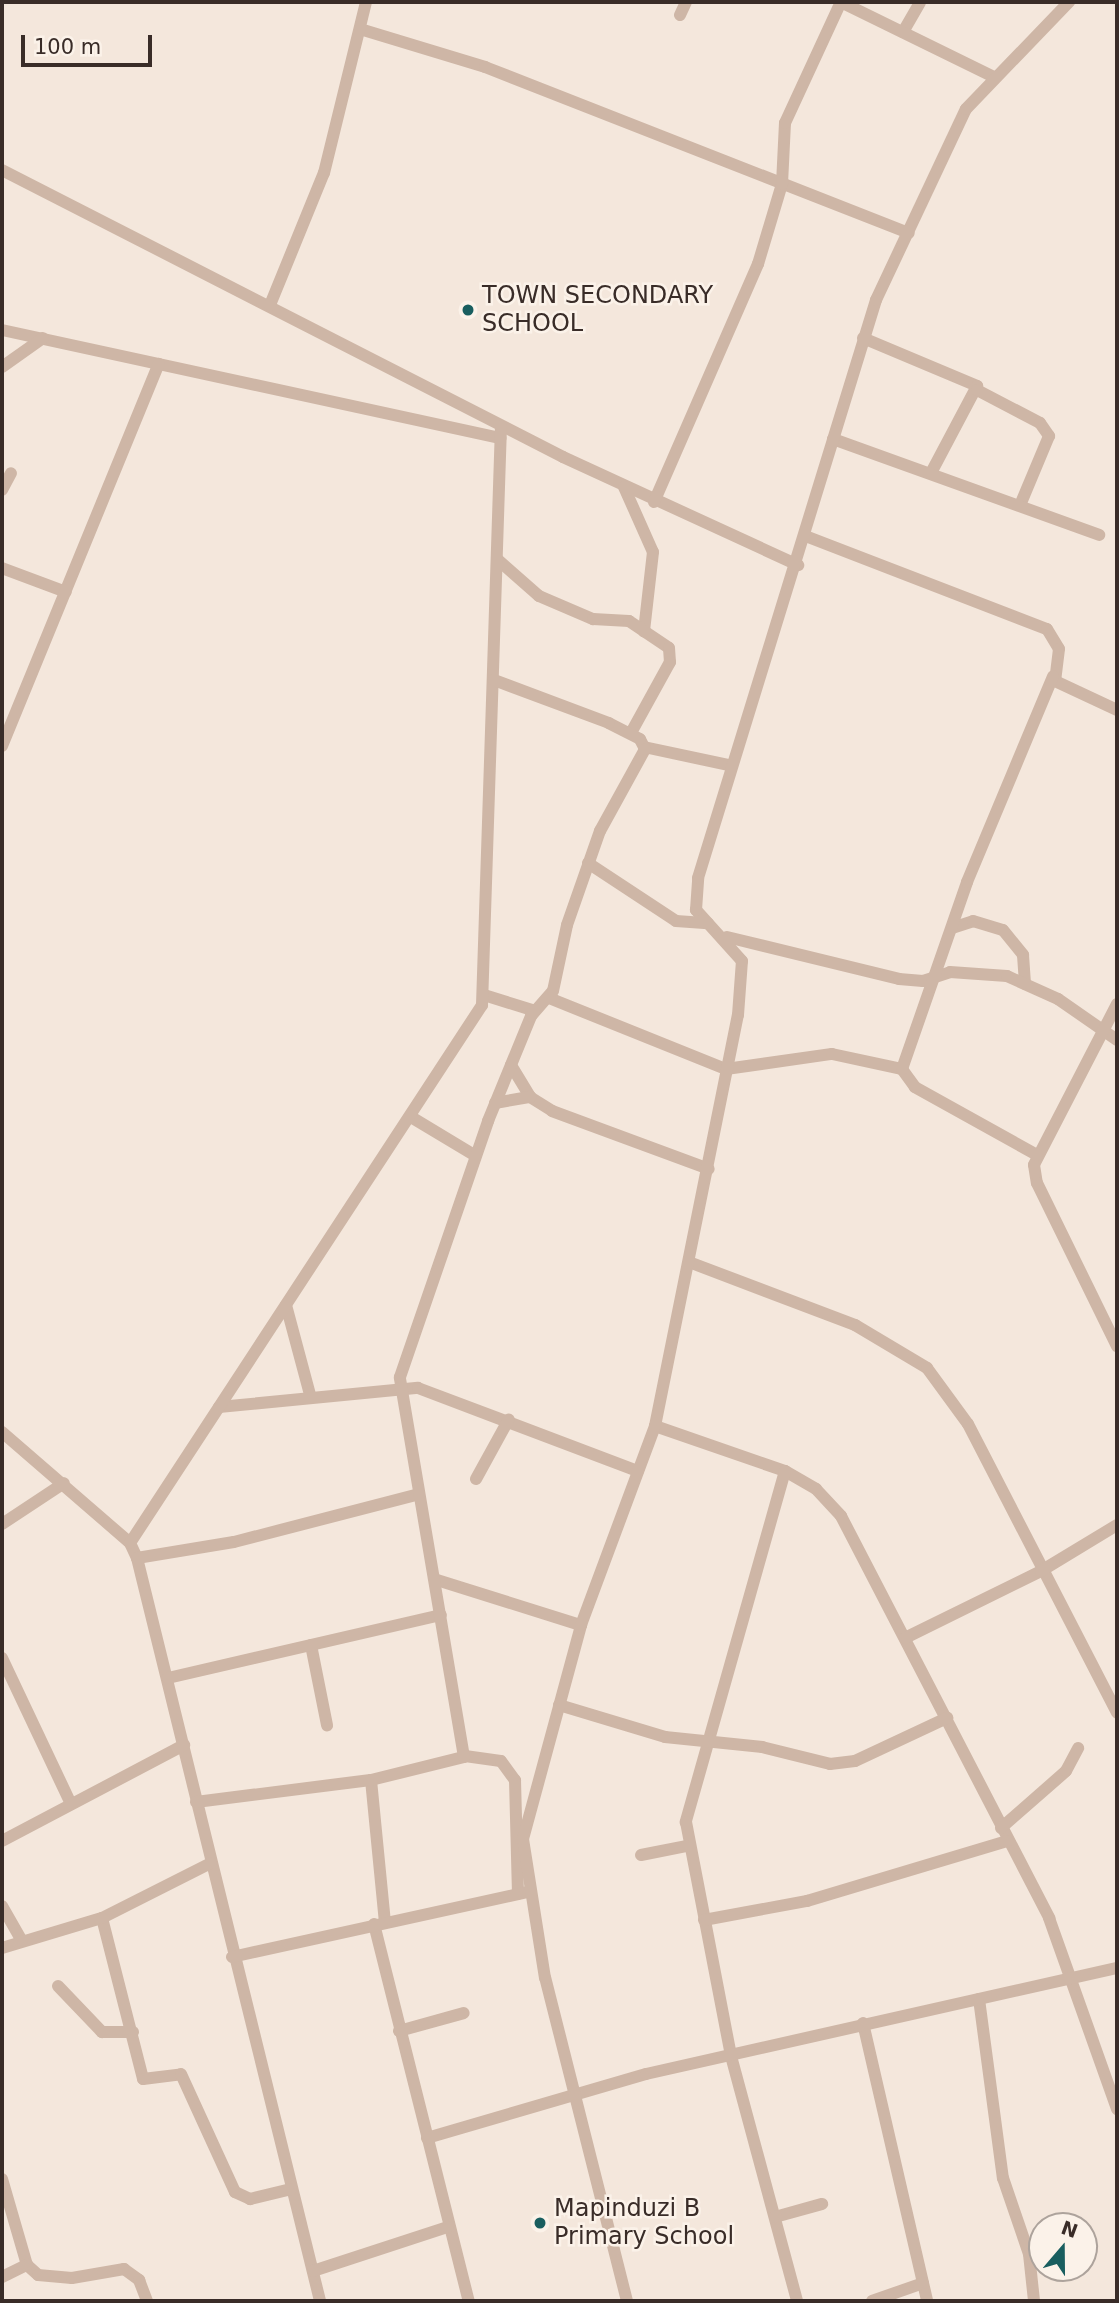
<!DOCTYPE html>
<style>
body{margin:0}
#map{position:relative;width:1119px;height:2303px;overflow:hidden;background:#f4e7dc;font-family:"DejaVu Sans",sans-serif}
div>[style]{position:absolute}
.minor>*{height:12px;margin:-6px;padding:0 6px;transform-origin:6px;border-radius:6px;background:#ceb6a6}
.dots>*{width:19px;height:19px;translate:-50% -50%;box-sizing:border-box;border:4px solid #fbf2e9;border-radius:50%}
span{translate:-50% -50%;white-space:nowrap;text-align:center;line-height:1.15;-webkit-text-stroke:5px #fbf2e9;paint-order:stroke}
.poi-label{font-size:24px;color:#392c28}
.left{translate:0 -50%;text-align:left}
.frame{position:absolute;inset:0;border:4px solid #392c28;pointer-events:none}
.north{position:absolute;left:1028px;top:2212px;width:70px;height:70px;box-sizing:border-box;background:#fbf2e9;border:2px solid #ada39c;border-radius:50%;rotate:20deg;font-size:19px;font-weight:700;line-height:28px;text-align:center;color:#392c28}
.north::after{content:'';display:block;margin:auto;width:24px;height:32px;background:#195e5f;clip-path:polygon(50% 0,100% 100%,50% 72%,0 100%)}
.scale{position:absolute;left:21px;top:35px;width:131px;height:32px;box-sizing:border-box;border:4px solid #392c28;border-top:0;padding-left:9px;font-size:21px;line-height:24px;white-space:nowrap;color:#392c28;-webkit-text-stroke:5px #fbf2e9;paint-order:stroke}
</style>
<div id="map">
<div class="minor">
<i style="left:680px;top:15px;width:14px;rotate:-65deg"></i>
<i style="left:360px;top:29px;width:131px;rotate:16.9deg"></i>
<i style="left:485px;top:67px;width:455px;rotate:21.4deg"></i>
<i style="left:903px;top:32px;width:34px;rotate:-60deg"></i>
<i style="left:2px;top:170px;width:630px;rotate:27.09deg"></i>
<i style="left:563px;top:457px;width:259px;rotate:24.7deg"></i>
<i style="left:270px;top:305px;width:143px;rotate:-67.8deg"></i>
<i style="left:324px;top:173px;width:176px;rotate:-76.2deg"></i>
<i style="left:2px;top:330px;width:510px;rotate:12.24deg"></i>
<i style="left:863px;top:338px;width:124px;rotate:22.8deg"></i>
<i style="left:977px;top:386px;width:96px;rotate:117.9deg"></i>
<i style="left:2px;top:367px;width:50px;rotate:-35.3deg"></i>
<i style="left:977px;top:390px;width:71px;rotate:27.6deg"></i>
<i style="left:1040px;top:423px;width:16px;rotate:55deg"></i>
<i style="left:1049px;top:436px;width:73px;rotate:112.7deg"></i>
<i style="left:833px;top:439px;width:283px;rotate:19.8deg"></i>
<i style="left:624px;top:487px;width:71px;rotate:66deg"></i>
<i style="left:653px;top:552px;width:80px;rotate:96.5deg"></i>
<i style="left:2px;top:490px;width:19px;rotate:-62deg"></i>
<i style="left:654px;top:502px;width:260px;rotate:-66.4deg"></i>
<i style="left:758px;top:264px;width:84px;rotate:-73.3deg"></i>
<i style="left:782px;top:184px;width:61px;rotate:-87.2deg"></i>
<i style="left:785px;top:123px;width:133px;rotate:-65.2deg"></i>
<i style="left:841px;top:2px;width:170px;rotate:26.1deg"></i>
<i style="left:808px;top:537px;width:256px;rotate:21.1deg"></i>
<i style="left:1047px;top:629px;width:23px;rotate:59deg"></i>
<i style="left:1059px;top:649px;width:32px;rotate:97deg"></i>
<i style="left:1055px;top:681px;width:68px;rotate:25.1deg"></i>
<i style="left:497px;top:559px;width:56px;rotate:41.4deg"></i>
<i style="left:539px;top:596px;width:59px;rotate:23.1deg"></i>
<i style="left:593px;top:619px;width:36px;rotate:3deg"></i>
<i style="left:629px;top:621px;width:48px;rotate:34deg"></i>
<i style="left:669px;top:648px;width:14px;rotate:86deg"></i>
<i style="left:670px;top:662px;width:81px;rotate:118.8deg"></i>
<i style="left:2px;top:568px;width:68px;rotate:20.6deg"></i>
<i style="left:2px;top:746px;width:413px;rotate:-67.7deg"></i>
<i style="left:644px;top:747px;width:87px;rotate:12deg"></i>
<i style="left:588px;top:863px;width:105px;rotate:33.4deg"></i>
<i style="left:676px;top:921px;width:32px;rotate:4deg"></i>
<i style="left:952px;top:928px;width:22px;rotate:-18deg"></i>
<i style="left:973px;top:921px;width:31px;rotate:17deg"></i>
<i style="left:1003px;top:930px;width:32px;rotate:51deg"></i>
<i style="left:1023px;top:955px;width:29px;rotate:86deg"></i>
<i style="left:727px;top:937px;width:177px;rotate:13.7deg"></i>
<i style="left:899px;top:979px;width:24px;rotate:5deg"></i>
<i style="left:923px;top:981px;width:28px;rotate:-18deg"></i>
<i style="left:950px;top:972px;width:57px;rotate:4deg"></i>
<i style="left:1007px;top:976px;width:56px;rotate:24.3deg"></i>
<i style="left:1058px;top:999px;width:72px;rotate:34.8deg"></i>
<i style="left:484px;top:995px;width:53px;rotate:17.4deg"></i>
<i style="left:549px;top:998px;width:191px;rotate:21.9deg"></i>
<i style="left:726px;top:1069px;width:107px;rotate:-8.1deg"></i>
<i style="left:832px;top:1054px;width:72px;rotate:12.1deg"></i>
<i style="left:1117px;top:1004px;width:181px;rotate:117.3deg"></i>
<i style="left:1034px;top:1165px;width:18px;rotate:81deg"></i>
<i style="left:1037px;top:1183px;width:182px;rotate:63.9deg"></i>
<i style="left:511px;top:1065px;width:37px;rotate:59deg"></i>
<i style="left:530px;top:1097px;width:26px;rotate:32deg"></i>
<i style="left:552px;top:1111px;width:167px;rotate:20.3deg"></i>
<i style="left:495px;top:1103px;width:36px;rotate:-10deg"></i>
<i style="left:411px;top:1117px;width:74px;rotate:31.1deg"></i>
<i style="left:1037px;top:1155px;width:140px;rotate:-150.9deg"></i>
<i style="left:915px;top:1087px;width:22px;rotate:-126deg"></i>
<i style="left:902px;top:1069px;width:198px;rotate:-70.8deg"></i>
<i style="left:967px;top:882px;width:223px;rotate:-67.3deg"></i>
<i style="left:689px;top:1262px;width:178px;rotate:20.8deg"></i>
<i style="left:855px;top:1325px;width:84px;rotate:30.8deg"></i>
<i style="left:927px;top:1368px;width:69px;rotate:53.8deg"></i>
<i style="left:968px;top:1424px;width:325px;rotate:62.7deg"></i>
<i style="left:286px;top:1305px;width:96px;rotate:75deg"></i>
<i style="left:219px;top:1407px;width:200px;rotate:-5.5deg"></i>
<i style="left:418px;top:1388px;width:235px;rotate:20.7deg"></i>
<i style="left:655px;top:1426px;width:138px;rotate:19.1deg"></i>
<i style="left:785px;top:1471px;width:36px;rotate:30deg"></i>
<i style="left:816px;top:1489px;width:37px;rotate:47deg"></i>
<i style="left:841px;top:1516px;width:453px;rotate:62.6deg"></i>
<i style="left:1049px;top:1918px;width:203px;rotate:70.4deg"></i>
<i style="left:2px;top:1432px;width:169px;rotate:40.9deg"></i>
<i style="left:130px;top:1543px;width:17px;rotate:65deg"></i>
<i style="left:137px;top:1558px;width:765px;rotate:76.16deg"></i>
<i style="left:785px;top:1471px;width:365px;rotate:105.8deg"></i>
<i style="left:686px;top:1822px;width:238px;rotate:79.1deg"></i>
<i style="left:731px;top:2056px;width:254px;rotate:74.9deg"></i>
<i style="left:476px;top:1479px;width:68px;rotate:-61.2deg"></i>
<i style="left:2px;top:1524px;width:74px;rotate:-33.5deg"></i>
<i style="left:130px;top:1543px;width:643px;rotate:-56.8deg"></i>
<i style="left:482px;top:1005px;width:579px;rotate:-88.12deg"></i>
<i style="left:137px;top:1558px;width:98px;rotate:-9.4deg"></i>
<i style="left:234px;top:1542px;width:188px;rotate:-14.5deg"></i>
<i style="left:437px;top:1580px;width:151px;rotate:17.4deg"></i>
<i style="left:905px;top:1638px;width:152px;rotate:-26.2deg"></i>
<i style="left:1041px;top:1571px;width:89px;rotate:-31.2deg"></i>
<i style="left:311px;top:1645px;width:82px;rotate:78.7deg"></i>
<i style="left:2px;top:1658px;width:159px;rotate:64.7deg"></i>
<i style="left:168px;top:1678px;width:280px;rotate:-13deg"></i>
<i style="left:559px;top:1705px;width:111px;rotate:16.8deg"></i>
<i style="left:665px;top:1737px;width:98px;rotate:5.9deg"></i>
<i style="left:762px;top:1747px;width:70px;rotate:14deg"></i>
<i style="left:830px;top:1764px;width:25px;rotate:-7deg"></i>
<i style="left:855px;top:1761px;width:102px;rotate:-25.1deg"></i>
<i style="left:465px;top:1756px;width:36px;rotate:8deg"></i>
<i style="left:501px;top:1761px;width:24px;rotate:54deg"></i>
<i style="left:515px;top:1780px;width:114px;rotate:88.5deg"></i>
<i style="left:371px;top:1780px;width:143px;rotate:84.4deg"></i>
<i style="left:196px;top:1802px;width:176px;rotate:-7.2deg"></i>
<i style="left:371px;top:1780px;width:96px;rotate:-13.9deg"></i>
<i style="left:464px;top:1757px;width:385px;rotate:-99.6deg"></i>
<i style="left:400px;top:1377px;width:271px;rotate:-71deg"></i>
<i style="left:488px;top:1121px;width:113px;rotate:-67.7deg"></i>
<i style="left:531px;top:1016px;width:33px;rotate:-49deg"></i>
<i style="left:553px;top:991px;width:67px;rotate:-78deg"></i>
<i style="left:567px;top:925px;width:100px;rotate:-70.7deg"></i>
<i style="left:600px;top:831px;width:94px;rotate:-61.2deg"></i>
<i style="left:645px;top:749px;width:11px;rotate:-117deg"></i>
<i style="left:640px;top:739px;width:35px;rotate:-153deg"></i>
<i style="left:609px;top:723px;width:123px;rotate:-159.5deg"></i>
<i style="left:1001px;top:1828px;width:86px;rotate:-41.2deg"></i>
<i style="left:1066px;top:1771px;width:26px;rotate:-62deg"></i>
<i style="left:2px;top:1841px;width:206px;rotate:-27.8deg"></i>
<i style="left:641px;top:1855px;width:47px;rotate:-11.1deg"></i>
<i style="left:2px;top:1906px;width:40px;rotate:60.3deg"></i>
<i style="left:102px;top:1918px;width:166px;rotate:75.7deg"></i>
<i style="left:143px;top:2079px;width:38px;rotate:-7deg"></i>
<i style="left:181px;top:2074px;width:130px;rotate:65.4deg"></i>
<i style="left:235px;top:2192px;width:17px;rotate:25deg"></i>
<i style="left:250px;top:2199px;width:42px;rotate:-13.7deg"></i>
<i style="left:704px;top:1920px;width:105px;rotate:-10.5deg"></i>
<i style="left:807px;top:1901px;width:209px;rotate:-16.7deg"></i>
<i style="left:374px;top:1924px;width:389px;rotate:75.9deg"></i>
<i style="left:2px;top:1948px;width:104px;rotate:-16.7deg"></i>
<i style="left:102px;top:1918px;width:122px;rotate:-26.8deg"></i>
<i style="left:232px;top:1957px;width:302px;rotate:-12.4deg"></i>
<i style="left:58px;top:1986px;width:64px;rotate:46.3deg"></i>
<i style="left:102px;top:2032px;width:31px"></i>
<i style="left:979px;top:1999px;width:181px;rotate:82.4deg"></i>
<i style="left:1003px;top:2178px;width:80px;rotate:71.1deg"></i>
<i style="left:1029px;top:2254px;width:47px;rotate:83.9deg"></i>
<i style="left:863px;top:2023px;width:285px;rotate:77deg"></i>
<i style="left:399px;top:2031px;width:67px;rotate:-15.5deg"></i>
<i style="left:427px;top:2138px;width:228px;rotate:-16.3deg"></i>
<i style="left:646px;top:2074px;width:483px;rotate:-12.7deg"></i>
<i style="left:2px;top:2179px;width:90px;rotate:73.8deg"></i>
<i style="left:27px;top:2265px;width:15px;rotate:42deg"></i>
<i style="left:38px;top:2275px;width:34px;rotate:5deg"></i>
<i style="left:72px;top:2278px;width:53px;rotate:-9.8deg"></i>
<i style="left:124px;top:2269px;width:19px;rotate:36deg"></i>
<i style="left:139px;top:2280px;width:22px;rotate:69deg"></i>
<i style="left:775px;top:2217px;width:49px;rotate:-15.5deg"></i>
<i style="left:313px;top:2271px;width:142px;rotate:-18.1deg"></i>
<i style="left:2px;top:2277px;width:28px;rotate:-26deg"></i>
<i style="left:627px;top:2301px;width:333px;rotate:-104.2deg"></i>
<i style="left:545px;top:1978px;width:141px;rotate:-99deg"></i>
<i style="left:523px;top:1839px;width:222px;rotate:-74.8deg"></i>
<i style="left:581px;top:1625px;width:212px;rotate:-69.6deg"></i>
<i style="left:655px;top:1426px;width:419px;rotate:-78.6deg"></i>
<i style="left:738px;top:1015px;width:54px;rotate:-85.8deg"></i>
<i style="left:742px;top:961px;width:69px;rotate:-132deg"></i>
<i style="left:696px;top:910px;width:32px;rotate:-86deg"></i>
<i style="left:698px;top:878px;width:605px;rotate:-72.88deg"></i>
<i style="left:876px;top:300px;width:211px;rotate:-64.8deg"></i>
<i style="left:966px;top:109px;width:149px;rotate:-46.1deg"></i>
<i style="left:872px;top:2301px;width:54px;rotate:-19.4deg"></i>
</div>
<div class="dots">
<i style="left:468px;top:310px;background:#195e5f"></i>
<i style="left:540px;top:2223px;background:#195e5f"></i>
</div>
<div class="poi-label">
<span class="left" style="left:482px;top:310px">TOWN SECONDARY<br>SCHOOL</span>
<span class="left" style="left:554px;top:2223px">Mapinduzi B<br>Primary School</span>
</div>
<div class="frame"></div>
<div class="north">N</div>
<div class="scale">100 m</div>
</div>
